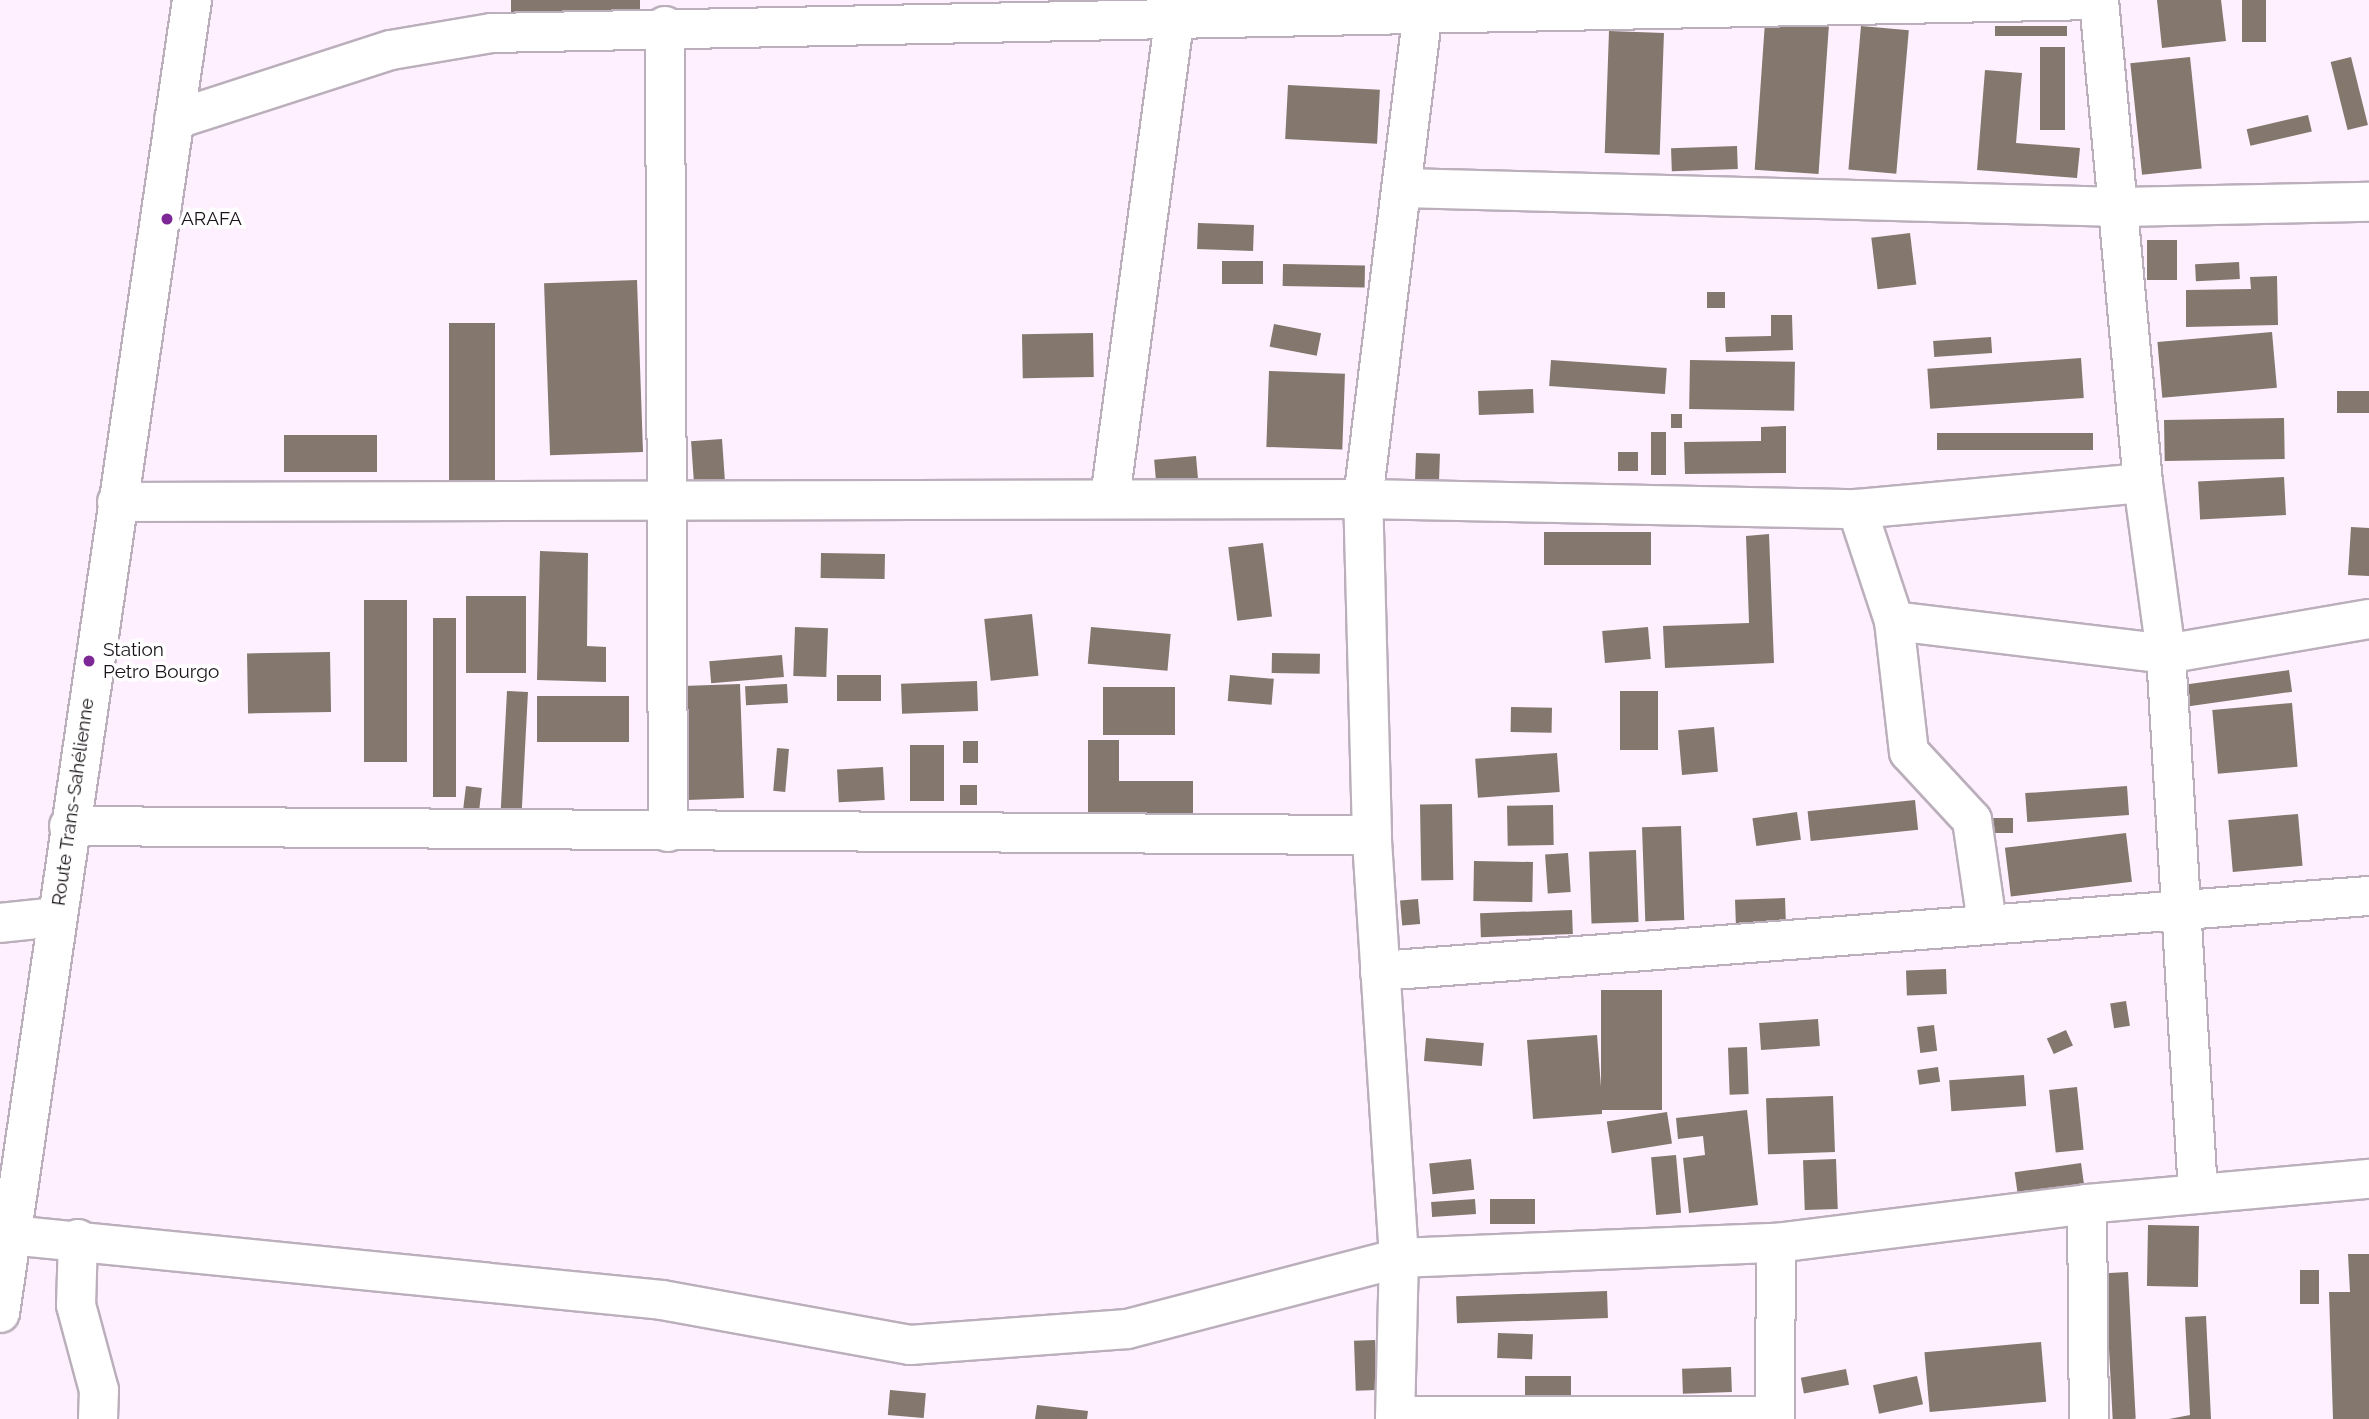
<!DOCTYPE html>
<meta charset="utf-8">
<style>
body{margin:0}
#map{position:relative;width:2369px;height:1419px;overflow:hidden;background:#fef0fe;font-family:Raleway,sans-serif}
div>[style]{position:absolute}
.building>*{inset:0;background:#84776d;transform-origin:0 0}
.roads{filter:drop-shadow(2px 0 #bbafbc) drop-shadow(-2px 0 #bbafbc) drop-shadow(0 2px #bbafbc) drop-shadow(0 -2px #bbafbc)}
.minor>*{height:38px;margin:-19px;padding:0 19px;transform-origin:19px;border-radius:19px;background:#fff}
.highway>*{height:38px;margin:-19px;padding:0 19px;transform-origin:19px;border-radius:19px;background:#fff}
.dots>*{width:19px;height:19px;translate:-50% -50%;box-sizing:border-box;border:4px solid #fff;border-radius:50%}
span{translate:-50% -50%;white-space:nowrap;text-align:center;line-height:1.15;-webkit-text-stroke:7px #fff;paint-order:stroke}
.poi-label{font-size:19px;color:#1a151a}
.left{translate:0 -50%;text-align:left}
.street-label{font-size:19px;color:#1a151a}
</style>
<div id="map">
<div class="building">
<i style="left:511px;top:0;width:129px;height:13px"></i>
<i style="clip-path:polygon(2157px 0,2221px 0,2226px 41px,2162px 48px)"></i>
<i style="left:2242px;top:0;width:24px;height:42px"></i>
<i style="left:1765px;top:22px;width:64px;height:148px;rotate:4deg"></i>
<i style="left:1861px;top:26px;width:48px;height:144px;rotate:5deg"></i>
<i style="left:1995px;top:26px;width:72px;height:10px"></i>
<i style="left:1609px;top:31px;width:55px;height:122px;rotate:2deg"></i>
<i style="left:2040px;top:47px;width:25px;height:83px"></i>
<i style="left:2190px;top:57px;width:112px;height:60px;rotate:84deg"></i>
<i style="left:2351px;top:57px;width:70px;height:21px;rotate:76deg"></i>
<i style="clip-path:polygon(1985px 70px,2022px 73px,2016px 143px,2080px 148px,2077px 178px,1977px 170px)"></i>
<i style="left:1288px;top:85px;width:92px;height:54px;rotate:3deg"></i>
<i style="left:2308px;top:115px;width:17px;height:63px;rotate:77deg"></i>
<i style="left:1737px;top:146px;width:23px;height:66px;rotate:88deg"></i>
<i style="left:1198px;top:223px;width:56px;height:26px;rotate:2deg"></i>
<i style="left:1910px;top:233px;width:52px;height:39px;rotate:83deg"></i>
<i style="left:2147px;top:240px;width:30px;height:40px"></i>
<i style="left:1263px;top:261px;width:23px;height:41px;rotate:90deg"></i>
<i style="left:2239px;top:262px;width:17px;height:44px;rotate:87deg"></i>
<i style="left:1283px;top:264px;width:82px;height:22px;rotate:1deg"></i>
<i style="clip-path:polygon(2277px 276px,2278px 325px,2186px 327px,2186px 290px,2251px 289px,2250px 277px)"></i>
<i style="left:637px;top:280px;width:172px;height:93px;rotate:88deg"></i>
<i style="left:1707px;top:292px;width:18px;height:16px"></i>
<i style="clip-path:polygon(1771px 315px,1792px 315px,1793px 350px,1726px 352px,1725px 337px,1771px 336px)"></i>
<i style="left:449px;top:323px;width:46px;height:158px"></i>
<i style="left:1274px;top:324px;width:48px;height:23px;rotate:11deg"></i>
<i style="left:2272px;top:332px;width:56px;height:115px;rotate:85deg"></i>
<i style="left:1093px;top:333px;width:44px;height:71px;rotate:89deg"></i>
<i style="left:1991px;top:337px;width:16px;height:58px;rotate:86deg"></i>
<i style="left:2081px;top:358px;width:40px;height:154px;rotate:86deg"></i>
<i style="left:1551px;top:360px;width:116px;height:26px;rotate:4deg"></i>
<i style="left:1690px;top:360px;width:105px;height:49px;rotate:1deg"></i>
<i style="left:1269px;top:371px;width:76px;height:76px;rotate:2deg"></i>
<i style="left:1533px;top:389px;width:24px;height:55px;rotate:88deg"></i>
<i style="left:2369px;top:391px;width:22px;height:32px;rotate:90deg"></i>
<i style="left:1671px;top:414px;width:11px;height:14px"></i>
<i style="left:2284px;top:418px;width:41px;height:120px;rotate:89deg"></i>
<i style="clip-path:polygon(1786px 426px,1786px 473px,1685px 474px,1684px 442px,1761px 441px,1761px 427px)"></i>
<i style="left:1651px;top:432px;width:15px;height:43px"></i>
<i style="left:2093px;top:433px;width:17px;height:156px;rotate:90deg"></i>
<i style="left:284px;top:435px;width:93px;height:37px"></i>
<i style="left:722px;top:439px;width:46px;height:31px;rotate:86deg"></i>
<i style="left:1618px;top:452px;width:20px;height:19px"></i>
<i style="left:1416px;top:453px;width:24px;height:31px;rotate:2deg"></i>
<i style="left:1196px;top:456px;width:22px;height:42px;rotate:85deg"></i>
<i style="left:2284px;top:477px;width:38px;height:86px;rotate:87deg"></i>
<i style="clip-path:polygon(2351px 527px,2369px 528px,2369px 576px,2348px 575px)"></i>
<i style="left:1651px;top:532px;width:33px;height:107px;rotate:90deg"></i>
<i style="clip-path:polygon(1769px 534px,1774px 663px,1665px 668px,1663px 626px,1749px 623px,1746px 536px)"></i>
<i style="left:1263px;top:543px;width:74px;height:35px;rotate:83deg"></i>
<i style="clip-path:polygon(540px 551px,588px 553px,587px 646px,606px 647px,606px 682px,537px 680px)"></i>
<i style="left:821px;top:553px;width:64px;height:25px;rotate:1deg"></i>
<i style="left:466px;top:596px;width:60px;height:77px"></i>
<i style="left:364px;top:600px;width:43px;height:162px"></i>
<i style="left:1032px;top:614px;width:62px;height:48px;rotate:84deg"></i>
<i style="left:433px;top:618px;width:23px;height:179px"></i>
<i style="left:795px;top:627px;width:33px;height:49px;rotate:2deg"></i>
<i style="left:1091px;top:627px;width:80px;height:37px;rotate:5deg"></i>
<i style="left:1648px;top:627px;width:32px;height:46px;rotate:85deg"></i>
<i style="left:330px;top:652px;width:60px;height:83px;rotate:89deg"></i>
<i style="left:1272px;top:653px;width:48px;height:20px;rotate:1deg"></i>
<i style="left:782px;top:655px;width:22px;height:73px;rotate:85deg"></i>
<i style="left:2289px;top:670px;width:22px;height:104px;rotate:82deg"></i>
<i style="left:837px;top:675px;width:44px;height:26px"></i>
<i style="left:1230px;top:675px;width:44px;height:26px;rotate:5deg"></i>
<i style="left:977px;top:681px;width:30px;height:76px;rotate:88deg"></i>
<i style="left:740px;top:684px;width:114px;height:57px;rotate:88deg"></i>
<i style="left:787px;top:684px;width:19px;height:42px;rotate:87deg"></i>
<i style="left:1103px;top:687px;width:72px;height:48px"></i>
<i style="left:507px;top:691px;width:21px;height:121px;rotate:3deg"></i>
<i style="left:1620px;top:691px;width:38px;height:59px"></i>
<i style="left:537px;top:696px;width:92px;height:46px"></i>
<i style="left:2292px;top:703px;width:64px;height:80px;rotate:85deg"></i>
<i style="left:1511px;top:707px;width:41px;height:25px;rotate:1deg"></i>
<i style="left:1714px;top:727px;width:45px;height:36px;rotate:85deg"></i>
<i style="clip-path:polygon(1088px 740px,1119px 740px,1119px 781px,1193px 781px,1193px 815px,1088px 815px)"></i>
<i style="left:963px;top:741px;width:15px;height:22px"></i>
<i style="left:910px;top:745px;width:34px;height:56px"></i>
<i style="left:777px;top:748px;width:12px;height:43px;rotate:5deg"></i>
<i style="left:1557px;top:753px;width:39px;height:82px;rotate:86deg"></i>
<i style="left:883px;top:767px;width:33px;height:46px;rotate:87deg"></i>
<i style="left:977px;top:785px;width:20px;height:17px;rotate:90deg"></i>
<i style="left:466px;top:786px;width:16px;height:28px;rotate:7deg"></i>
<i style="left:2127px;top:786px;width:29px;height:102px;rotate:86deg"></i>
<i style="left:1915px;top:800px;width:30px;height:108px;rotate:84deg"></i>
<i style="left:1452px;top:804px;width:76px;height:32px;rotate:89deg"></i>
<i style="left:1553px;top:805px;width:40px;height:46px;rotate:89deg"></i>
<i style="left:1797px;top:812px;width:28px;height:45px;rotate:82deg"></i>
<i style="left:2298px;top:814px;width:52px;height:70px;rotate:85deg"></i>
<i style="left:1993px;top:818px;width:20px;height:15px"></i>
<i style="left:1681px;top:826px;width:94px;height:39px;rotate:88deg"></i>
<i style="left:2126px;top:833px;width:49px;height:122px;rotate:83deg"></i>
<i style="left:1636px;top:850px;width:72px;height:47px;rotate:88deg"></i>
<i style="left:1568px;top:853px;width:39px;height:23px;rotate:86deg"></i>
<i style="left:1474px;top:861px;width:59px;height:40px;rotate:1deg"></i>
<i style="left:1785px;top:898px;width:28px;height:50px;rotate:88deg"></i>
<i style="left:1418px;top:899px;width:25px;height:18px;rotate:85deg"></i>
<i style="left:1572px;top:910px;width:24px;height:92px;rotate:88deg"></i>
<i style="left:1946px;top:969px;width:25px;height:40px;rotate:88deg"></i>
<i style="clip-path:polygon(1601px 990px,1662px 990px,1662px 1110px,1602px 1110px,1602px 1114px,1533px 1119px,1527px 1040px,1597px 1035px,1601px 1087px)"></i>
<i style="left:2126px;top:1001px;width:25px;height:16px;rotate:81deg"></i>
<i style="left:1818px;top:1019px;width:27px;height:59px;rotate:86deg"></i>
<i style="left:1934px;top:1025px;width:26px;height:17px;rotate:83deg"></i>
<i style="left:2066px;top:1030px;width:17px;height:21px;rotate:66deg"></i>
<i style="left:1426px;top:1038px;width:58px;height:23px;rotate:5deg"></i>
<i style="left:1747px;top:1047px;width:47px;height:19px;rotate:88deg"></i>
<i style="left:1938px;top:1067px;width:15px;height:21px;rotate:82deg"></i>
<i style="left:2024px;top:1075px;width:31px;height:75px;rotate:86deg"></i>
<i style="left:2077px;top:1087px;width:63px;height:28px;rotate:84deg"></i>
<i style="left:1833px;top:1096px;width:56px;height:67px;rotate:88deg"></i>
<i style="clip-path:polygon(1747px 1110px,1758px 1205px,1689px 1213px,1683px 1158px,1705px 1155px,1703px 1136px,1678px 1139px,1676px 1118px)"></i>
<i style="left:1667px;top:1112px;width:32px;height:61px;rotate:81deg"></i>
<i style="left:1676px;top:1155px;width:58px;height:25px;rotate:85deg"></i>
<i style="left:1471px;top:1159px;width:31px;height:42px;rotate:84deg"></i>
<i style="left:1836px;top:1159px;width:50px;height:33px;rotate:88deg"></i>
<i style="left:2081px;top:1163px;width:21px;height:67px;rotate:82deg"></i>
<i style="left:1475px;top:1199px;width:15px;height:44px;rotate:86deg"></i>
<i style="left:1490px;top:1199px;width:45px;height:25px"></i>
<i style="left:2148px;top:1225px;width:51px;height:61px;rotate:1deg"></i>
<i style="clip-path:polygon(2348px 1254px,2369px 1254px,2369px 1419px,2333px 1419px,2329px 1292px,2350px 1292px)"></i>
<i style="left:2300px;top:1270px;width:19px;height:34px"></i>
<i style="left:2128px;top:1272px;width:147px;height:23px;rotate:87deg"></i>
<i style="left:1607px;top:1291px;width:27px;height:151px;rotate:88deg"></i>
<i style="clip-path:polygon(2206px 1316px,2211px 1419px,2169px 1419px,2190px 1415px,2185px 1317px)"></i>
<i style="left:1498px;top:1333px;width:35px;height:25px;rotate:2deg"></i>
<i style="left:1375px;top:1340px;width:50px;height:21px;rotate:88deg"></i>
<i style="left:2041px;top:1342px;width:60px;height:117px;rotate:85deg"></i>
<i style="left:1731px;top:1367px;width:25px;height:49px;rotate:88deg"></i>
<i style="left:1846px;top:1369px;width:16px;height:46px;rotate:79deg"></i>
<i style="left:1525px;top:1376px;width:46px;height:21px"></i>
<i style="left:1917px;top:1376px;width:29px;height:45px;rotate:78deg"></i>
<i style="left:890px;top:1390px;width:36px;height:25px;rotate:5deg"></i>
<i style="clip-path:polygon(1037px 1405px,1088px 1411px,1087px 1419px,1035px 1419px)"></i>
</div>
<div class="roads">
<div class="minor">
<i style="left:2099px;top:0;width:485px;rotate:84.8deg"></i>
<i style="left:2143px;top:483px;width:173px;rotate:82.3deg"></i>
<i style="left:2166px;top:654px;width:540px;rotate:86.6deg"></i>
<i style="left:665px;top:26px;width:806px;rotate:89.79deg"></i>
<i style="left:174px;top:120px;width:228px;rotate:-17.9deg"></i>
<i style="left:391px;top:50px;width:102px;rotate:-9.6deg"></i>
<i style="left:492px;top:33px;width:1596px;rotate:-1.18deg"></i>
<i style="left:1403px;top:188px;width:718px;rotate:1.52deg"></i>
<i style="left:2121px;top:207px;width:248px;rotate:-1.2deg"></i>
<i style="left:1110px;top:498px;width:502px;rotate:-82.34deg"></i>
<i style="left:117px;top:502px;width:1246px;rotate:-0.14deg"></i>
<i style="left:1363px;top:499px;width:494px;rotate:1.2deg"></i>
<i style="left:1857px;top:509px;width:287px;rotate:-5.2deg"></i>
<i style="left:1857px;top:509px;width:118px;rotate:71.7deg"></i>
<i style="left:1894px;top:621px;width:274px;rotate:6.9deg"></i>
<i style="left:2166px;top:654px;width:206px;rotate:-9.8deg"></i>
<i style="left:1894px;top:621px;width:132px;rotate:83.5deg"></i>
<i style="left:1909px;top:752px;width:93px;rotate:47.2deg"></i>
<i style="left:1972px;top:820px;width:104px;rotate:81.7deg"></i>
<i style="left:69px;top:826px;width:1303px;rotate:0.4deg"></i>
<i style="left:0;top:923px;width:56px;rotate:-6.1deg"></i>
<i style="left:1380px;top:971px;width:992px;rotate:-4.34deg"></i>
<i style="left:2087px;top:1204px;width:215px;rotate:89.5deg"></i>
<i style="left:0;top:1234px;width:665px;rotate:5.69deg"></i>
<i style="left:662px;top:1300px;width:252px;rotate:10.3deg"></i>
<i style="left:910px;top:1345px;width:218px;rotate:-4.2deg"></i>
<i style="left:1127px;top:1329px;width:281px;rotate:-14.6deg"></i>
<i style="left:1399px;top:1258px;width:377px;rotate:-2.3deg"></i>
<i style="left:1776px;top:1243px;width:313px;rotate:-7.1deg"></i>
<i style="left:2087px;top:1204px;width:283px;rotate:-5.1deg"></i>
<i style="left:78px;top:1239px;width:66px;rotate:91.7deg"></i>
<i style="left:76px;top:1305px;width:88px;rotate:74.9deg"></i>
<i style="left:99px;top:1390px;width:29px;rotate:92deg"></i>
<i style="left:1395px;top:1416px;width:380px"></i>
<i style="left:1395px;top:1419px;width:161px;rotate:-88.6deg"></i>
<i style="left:1399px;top:1258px;width:424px;rotate:-93.7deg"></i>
<i style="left:1372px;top:835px;width:336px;rotate:-91.5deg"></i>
<i style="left:1363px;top:499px;width:491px;rotate:-83deg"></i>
<i style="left:1775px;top:1419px;width:176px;rotate:-89.7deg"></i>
</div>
<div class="highway">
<i style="left:0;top:1313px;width:1327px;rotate:-81.68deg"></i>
</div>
</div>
<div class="dots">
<i style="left:167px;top:219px;background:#7d2896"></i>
<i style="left:89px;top:661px;background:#7d2896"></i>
</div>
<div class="poi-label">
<span class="left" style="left:181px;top:219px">ARAFA</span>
<span class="left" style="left:103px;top:661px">Station<br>Petro Bourgo</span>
</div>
<div class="street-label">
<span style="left:73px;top:802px;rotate:-82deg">Route Trans-Sahélienne</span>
</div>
</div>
